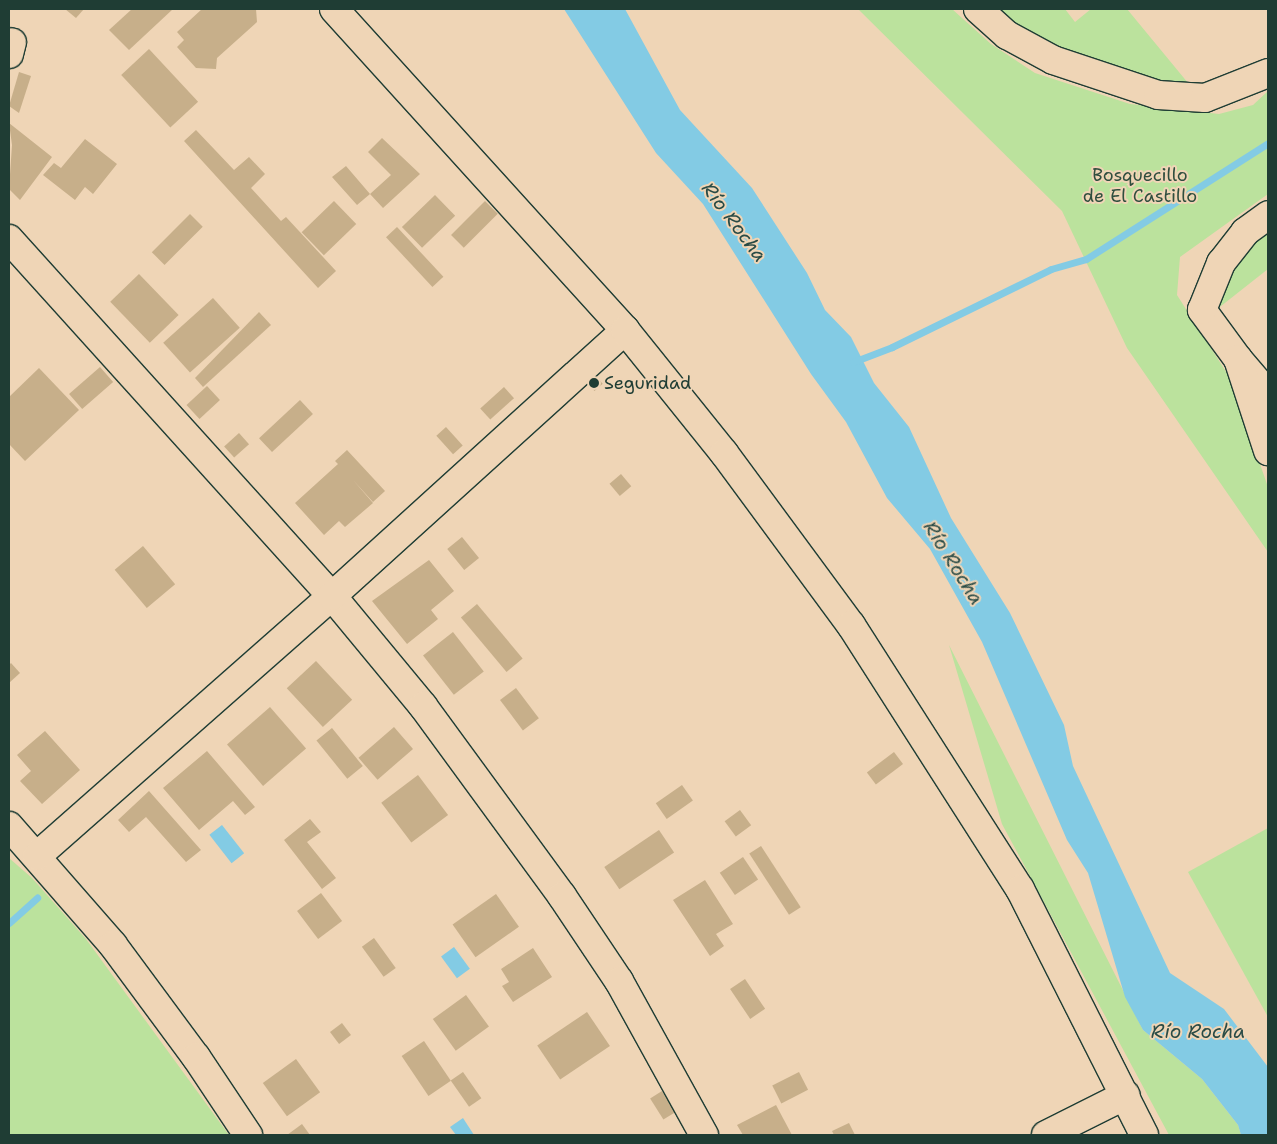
<!DOCTYPE html>
<meta charset="utf-8">
<style>
body{margin:0}
#map{position:relative;width:1277px;height:1144px;overflow:hidden;background:#efd5b6;font-family:"Shantell Sans",sans-serif}
div>[style]{position:absolute}
.green>*{inset:0;background:#bbe29d}
.water>*{inset:0;background:#83cbe4;transform-origin:0 0}
.stream>*{height:7px;margin:-3.5px;padding:0 3.5px;transform-origin:3.5px;border-radius:3.5px;background:#83cbe4}
.building>*{inset:0;background:#c7af8a;transform-origin:0 0}
.roads{filter:drop-shadow(1px 0 #1f3d34) drop-shadow(-1px 0 #1f3d34) drop-shadow(0 1px #1f3d34) drop-shadow(0 -1px #1f3d34)}
.minor>*{height:28px;margin:-14px;padding:0 14px;transform-origin:14px;border-radius:14px;background:#efd5b6}
.tertiary>*{height:28px;margin:-14px;padding:0 14px;transform-origin:14px;border-radius:14px;background:#efd5b6}
.dots>*{width:14px;height:14px;translate:-50% -50%;box-sizing:border-box;border:2px solid #efd5b6;border-radius:50%}
span{translate:-50% -50%;white-space:nowrap;text-align:center;line-height:1.15;-webkit-text-stroke:4px #efd5b6;paint-order:stroke}
.park-label{font-size:18px;color:#2f4e3e}
.poi-label{font-size:18px;color:#1f3d34}
.left{translate:0 -50%;text-align:left}
.water-label{font-size:19px;color:#294b46;font-style:italic}
.frame{position:absolute;inset:0;border:10px solid #1f3d34;pointer-events:none}
</style>
<div id="map">
<div class="green">
<i style="clip-path:polygon(858px 9px,952px 9px,991px 44px,1035px 73px,1130px 104px,1219px 114px,1253px 105px,1268px 91px,1268px 194px,1180px 257px,1177px 295px,1230px 378px,1268px 487px,1268px 552px,1127px 348px,1062px 211px)"></i>
<i style="clip-path:polygon(989px 9px,1065px 9px,1075px 22px,1091px 9px,1127px 9px,1193px 89px,1102px 71px,1046px 49px)"></i>
<i style="clip-path:polygon(1268px 222px,1268px 269px,1216px 310px,1229px 271px)"></i>
<i style="clip-path:polygon(949px 645px,1143px 1030px,1202px 1079px,1238px 1125px,1241px 1135px,1169px 1135px,1002px 824px)"></i>
<i style="clip-path:polygon(1268px 828px,1268px 1017px,1188px 872px)"></i>
<i style="clip-path:polygon(9px 858px,32px 878px,86px 939px,229px 1135px,9px 1135px)"></i>
</div>
<div class="water">
<i style="clip-path:polygon(564px 9px,625px 9px,680px 110px,752px 188px,807px 273px,825px 310px,851px 337px,874px 383px,909px 427px,951px 518px,1010px 613px,1064px 725px,1073px 766px,1170px 973px,1224px 1009px,1268px 1067px,1268px 1135px,1241px 1135px,1238px 1125px,1202px 1079px,1143px 1030px,1125px 997px,1088px 873px,1067px 840px,982px 642px,930px 549px,887px 498px,846px 422px,811px 374px,703px 204px,656px 153px)"></i>
<i style="left:222px;top:825px;width:36px;height:16px;rotate:52deg"></i>
<i style="left:454px;top:947px;width:27px;height:16px;rotate:54deg"></i>
<i style="clip-path:polygon(463px 1118px,474px 1135px,456px 1135px,450px 1127px)"></i>
</div>
<div class="stream">
<i style="left:853px;top:362px;width:42px;rotate:-21deg"></i>
<i style="left:892px;top:347px;width:177px;rotate:-26.1deg"></i>
<i style="left:1051px;top:269px;width:36px;rotate:-16deg"></i>
<i style="left:1086px;top:259px;width:216px;rotate:-32.5deg"></i>
<i style="left:9px;top:923px;width:38px;rotate:-42deg"></i>
</div>
<div class="building">
<i style="clip-path:polygon(65px 9px,84px 9px,76px 18px)"></i>
<i style="clip-path:polygon(132px 9px,173px 9px,129px 50px,109px 30px)"></i>
<i style="clip-path:polygon(202px 9px,256px 9px,257px 22px,217px 58px,216px 69px,196px 68px,177px 47px,184px 40px,177px 32px)"></i>
<i style="left:149px;top:49px;width:72px;height:38px;rotate:47deg"></i>
<i style="clip-path:polygon(19px 72px,31px 76px,19px 113px,9px 106px)"></i>
<i style="clip-path:polygon(9px 123px,52px 157px,20px 200px,9px 189px,12px 145px)"></i>
<i style="clip-path:polygon(196px 130px,234px 170px,249px 157px,265px 174px,251px 188px,281px 221px,286px 217px,336px 271px,318px 288px,184px 141px)"></i>
<i style="clip-path:polygon(382px 138px,420px 174px,383px 208px,370px 194px,357px 205px,332px 177px,346px 166px,370px 194px,391px 175px,368px 152px)"></i>
<i style="clip-path:polygon(85px 139px,117px 164px,93px 194px,85px 187px,75px 200px,43px 175px,54px 163px,61px 168px)"></i>
<i style="left:435px;top:195px;width:29px;height:46px;rotate:46deg"></i>
<i style="left:334px;top:201px;width:32px;height:45px;rotate:46deg"></i>
<i style="left:485px;top:201px;width:18px;height:48px;rotate:45deg"></i>
<i style="left:190px;top:214px;width:18px;height:54px;rotate:45deg"></i>
<i style="left:397px;top:227px;width:68px;height:15px;rotate:47deg"></i>
<i style="left:139px;top:274px;width:57px;height:40px;rotate:46deg"></i>
<i style="left:213px;top:298px;width:40px;height:67px;rotate:48deg"></i>
<i style="clip-path:polygon(259px 312px,271px 325px,203px 387px,195px 378px)"></i>
<i style="left:100px;top:367px;width:20px;height:41px;rotate:49deg"></i>
<i style="clip-path:polygon(39px 368px,79px 410px,25px 461px,9px 444px,9px 397px)"></i>
<i style="left:594px;top:374px;width:13px;height:11px;rotate:48deg"></i>
<i style="left:207px;top:386px;width:19px;height:28px;rotate:47deg"></i>
<i style="left:504px;top:387px;width:15px;height:32px;rotate:48deg"></i>
<i style="left:300px;top:400px;width:19px;height:56px;rotate:47deg"></i>
<i style="left:446px;top:427px;width:25px;height:13px;rotate:48deg"></i>
<i style="left:239px;top:433px;width:15px;height:20px;rotate:48deg"></i>
<i style="clip-path:polygon(347px 450px,385px 491px,373px 502px,353px 480px,373px 503px,345px 527px,339px 521px,324px 535px,295px 503px,338px 464px,335px 461px)"></i>
<i style="left:621px;top:474px;width:16px;height:15px;rotate:50deg"></i>
<i style="left:462px;top:537px;width:27px;height:19px;rotate:51deg"></i>
<i style="left:143px;top:546px;width:50px;height:37px;rotate:50deg"></i>
<i style="clip-path:polygon(429px 560px,454px 591px,431px 610px,438px 619px,407px 644px,372px 601px)"></i>
<i style="left:477px;top:604px;width:71px;height:21px;rotate:50deg"></i>
<i style="left:453px;top:632px;width:50px;height:38px;rotate:52deg"></i>
<i style="left:316px;top:661px;width:53px;height:40px;rotate:47deg"></i>
<i style="clip-path:polygon(11px 663px,20px 673px,9px 683px,9px 665px)"></i>
<i style="left:516px;top:688px;width:38px;height:20px;rotate:53deg"></i>
<i style="left:270px;top:707px;width:55px;height:57px;rotate:49deg"></i>
<i style="left:394px;top:727px;width:29px;height:47px;rotate:49deg"></i>
<i style="left:332px;top:728px;width:49px;height:20px;rotate:51deg"></i>
<i style="clip-path:polygon(45px 731px,80px 770px,42px 804px,20px 781px,31px 771px,17px 755px)"></i>
<i style="clip-path:polygon(207px 751px,255px 807px,245px 815px,233px 801px,199px 830px,163px 788px)"></i>
<i style="left:894px;top:752px;width:15px;height:34px;rotate:53deg"></i>
<i style="left:418px;top:775px;width:50px;height:46px;rotate:53deg"></i>
<i style="left:682px;top:785px;width:19px;height:32px;rotate:55deg"></i>
<i style="clip-path:polygon(149px 791px,201px 850px,186px 862px,146px 817px,129px 832px,118px 820px)"></i>
<i style="left:740px;top:810px;width:19px;height:19px;rotate:54deg"></i>
<i style="clip-path:polygon(310px 819px,321px 832px,307px 842px,336px 878px,322px 889px,284px 840px)"></i>
<i style="left:659px;top:830px;width:27px;height:66px;rotate:56deg"></i>
<i style="left:761px;top:846px;width:73px;height:14px;rotate:57deg"></i>
<i style="left:743px;top:857px;width:27px;height:28px;rotate:56deg"></i>
<i style="clip-path:polygon(705px 880px,733px 924px,716px 934px,724px 946px,710px 956px,673px 900px)"></i>
<i style="left:321px;top:893px;width:35px;height:30px;rotate:53deg"></i>
<i style="left:496px;top:894px;width:40px;height:53px;rotate:55deg"></i>
<i style="left:374px;top:938px;width:37px;height:15px;rotate:54deg"></i>
<i style="clip-path:polygon(533px 948px,552px 977px,513px 1002px,502px 986px,509px 982px,501px 969px)"></i>
<i style="left:745px;top:979px;width:36px;height:18px;rotate:56deg"></i>
<i style="left:466px;top:995px;width:39px;height:41px;rotate:54deg"></i>
<i style="left:587px;top:1012px;width:41px;height:60px;rotate:56deg"></i>
<i style="left:342px;top:1023px;width:15px;height:15px;rotate:53deg"></i>
<i style="left:424px;top:1041px;width:48px;height:27px;rotate:56deg"></i>
<i style="left:296px;top:1059px;width:41px;height:41px;rotate:54deg"></i>
<i style="left:463px;top:1072px;width:32px;height:15px;rotate:55deg"></i>
<i style="left:799px;top:1072px;width:20px;height:30px;rotate:63deg"></i>
<i style="left:662px;top:1091px;width:25px;height:14px;rotate:58deg"></i>
<i style="clip-path:polygon(776px 1105px,792px 1135px,743px 1135px,737px 1125px)"></i>
<i style="clip-path:polygon(849px 1123px,855px 1135px,834px 1135px,832px 1131px)"></i>
<i style="clip-path:polygon(302px 1124px,310px 1135px,287px 1135px)"></i>
</div>
<div class="roads">
<div class="minor">
<i style="left:978px;top:9px;width:39px;rotate:42deg"></i>
<i style="left:1007px;top:35px;width:52px;rotate:28.5deg"></i>
<i style="left:1053px;top:60px;width:111px;rotate:18.4deg"></i>
<i style="left:1158px;top:95px;width:47px;rotate:3.7deg"></i>
<i style="left:1205px;top:98px;width:68px;rotate:-21.6deg"></i>
<i style="left:9px;top:54px;width:12px;rotate:-76deg"></i>
<i style="left:9px;top:239px;width:481px;rotate:47.9deg"></i>
<i style="left:332px;top:596px;width:143px;rotate:50.4deg"></i>
<i style="left:423px;top:706px;width:235px;rotate:53.8deg"></i>
<i style="left:562px;top:896px;width:102px;rotate:56.2deg"></i>
<i style="left:619px;top:981px;width:176px;rotate:61.1deg"></i>
<i style="left:1238px;top:359px;width:61px;rotate:-126.3deg"></i>
<i style="left:1202px;top:310px;width:51px;rotate:-68deg"></i>
<i style="left:1221px;top:263px;width:39px;rotate:-52deg"></i>
<i style="left:1245px;top:232px;width:29px;rotate:-36deg"></i>
<i style="left:1268px;top:394px;width:46px;rotate:-130.6deg"></i>
<i style="left:1238px;top:359px;width:97px;rotate:71.9deg"></i>
<i style="left:9px;top:826px;width:158px;rotate:48.8deg"></i>
<i style="left:113px;top:945px;width:139px;rotate:53.5deg"></i>
<i style="left:196px;top:1057px;width:94px;rotate:56.3deg"></i>
<i style="left:37px;top:856px;width:393px;rotate:-41.4deg"></i>
<i style="left:332px;top:596px;width:396px;rotate:-42.2deg"></i>
<i style="left:1046px;top:1135px;width:89px;rotate:-26.6deg"></i>
</div>
<div class="tertiary">
<i style="left:334px;top:9px;width:433px;rotate:47.8deg"></i>
<i style="left:625px;top:330px;width:158px;rotate:51.2deg"></i>
<i style="left:724px;top:453px;width:214px;rotate:53.6deg"></i>
<i style="left:851px;top:625px;width:313px;rotate:57.4deg"></i>
<i style="left:1020px;top:889px;width:275px;rotate:63.2deg"></i>
</div>
</div>
<div class="dots">
<i style="left:594px;top:383px;background:#1f3d34"></i>
</div>
<div class="park-label">
<span style="left:1140px;top:186px">Bosquecillo<br>de El Castillo</span>
</div>
<div class="poi-label">
<span class="left" style="left:604px;top:383px">Seguridad</span>
</div>
<div class="water-label">
<span style="left:734px;top:222px;rotate:53deg">Río Rocha</span>
<span style="left:953px;top:563px;rotate:58deg">Río Rocha</span>
<span style="left:1198px;top:1032px">Río Rocha</span>
</div>
<div class="frame"></div>
</div>
